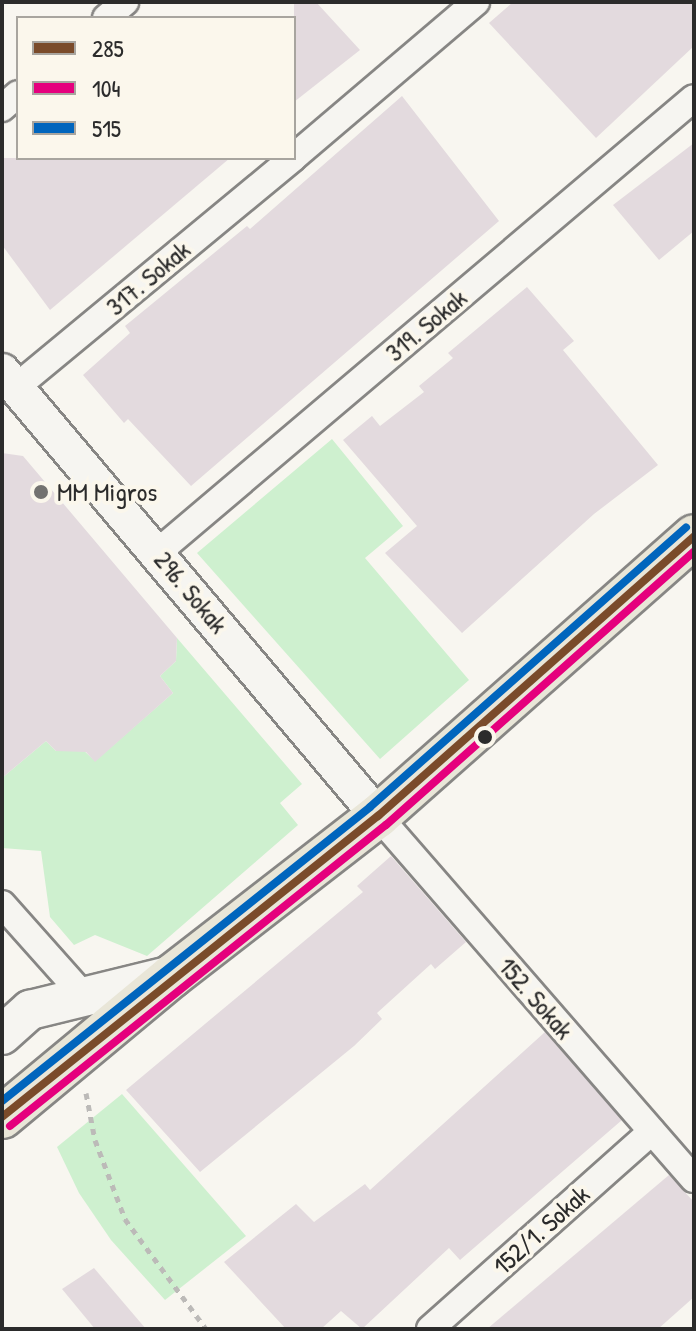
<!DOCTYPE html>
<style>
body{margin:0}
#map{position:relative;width:696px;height:1331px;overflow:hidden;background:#f8f6f0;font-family:"Patrick Hand",sans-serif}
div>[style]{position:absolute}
.green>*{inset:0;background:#cef0cf}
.building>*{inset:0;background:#e3dade}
.path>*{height:5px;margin-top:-2.5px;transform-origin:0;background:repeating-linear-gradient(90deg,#bcbab8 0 6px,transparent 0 12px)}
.roads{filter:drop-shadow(2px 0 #878684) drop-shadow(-2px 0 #878684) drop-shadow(0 2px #878684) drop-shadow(0 -2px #878684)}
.minor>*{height:26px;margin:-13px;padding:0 13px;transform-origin:13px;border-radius:13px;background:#f6f5f1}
.tertiary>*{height:34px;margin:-17px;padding:0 17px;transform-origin:17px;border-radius:17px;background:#f6f5f1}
.secondary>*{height:38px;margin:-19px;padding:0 19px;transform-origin:19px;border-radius:19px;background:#f6f5f1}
.primary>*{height:42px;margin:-21px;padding:0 21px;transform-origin:21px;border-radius:21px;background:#e9e6d8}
.bus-1>*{height:8px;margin:-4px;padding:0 4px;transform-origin:4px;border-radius:4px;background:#7a4b2a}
.bus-2>*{height:8px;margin:-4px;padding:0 4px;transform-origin:4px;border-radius:4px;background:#e5007d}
.bus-3>*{height:8px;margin:-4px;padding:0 4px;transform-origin:4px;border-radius:4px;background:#0065bd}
.dots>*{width:22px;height:22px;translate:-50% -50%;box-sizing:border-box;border:4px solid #fbf7ec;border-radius:50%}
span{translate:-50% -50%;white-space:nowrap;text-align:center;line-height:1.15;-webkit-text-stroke:8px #fbf7ec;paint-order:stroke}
.street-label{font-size:26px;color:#2b2b2b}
.poi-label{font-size:26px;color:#2b2b2b}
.left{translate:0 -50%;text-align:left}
.frame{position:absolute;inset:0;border:4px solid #2b2b2b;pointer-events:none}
.legend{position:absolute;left:16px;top:16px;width:280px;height:144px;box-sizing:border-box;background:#fbf7ec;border:2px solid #a8a59f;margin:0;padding:10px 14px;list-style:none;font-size:24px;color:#2b2b2b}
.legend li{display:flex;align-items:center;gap:16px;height:40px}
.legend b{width:40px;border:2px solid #a8a59f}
</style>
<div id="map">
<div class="green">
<i style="clip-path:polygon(332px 439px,403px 526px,365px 558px,469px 680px,380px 759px,197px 553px)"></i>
<i style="clip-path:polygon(177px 638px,302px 784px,280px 803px,298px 825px,147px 956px,95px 935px,74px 945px,50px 917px,41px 851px,2px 848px,2px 778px,46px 741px,56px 751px,80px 747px,95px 761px,173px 693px,160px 676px,176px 661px)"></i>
<i style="clip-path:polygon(122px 1094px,246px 1236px,165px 1300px,111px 1240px,79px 1193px,57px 1147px)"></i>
</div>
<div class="building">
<i style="clip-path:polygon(294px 2px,316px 2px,360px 50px,294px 102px)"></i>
<i style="clip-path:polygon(513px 2px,694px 2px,694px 46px,596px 138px,489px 23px)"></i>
<i style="clip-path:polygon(402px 96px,499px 221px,191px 486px,128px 419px,124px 423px,83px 375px,130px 333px,125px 326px,247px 226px,250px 229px)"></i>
<i style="clip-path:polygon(694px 143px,694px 231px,659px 260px,613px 205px)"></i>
<i style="clip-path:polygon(2px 158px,230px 158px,50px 310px,2px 245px)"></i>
<i style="clip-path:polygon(527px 287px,574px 341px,563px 350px,658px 465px,594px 514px,462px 633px,385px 553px,417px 526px,343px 440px,372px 416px,380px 426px,424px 392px,419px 386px,453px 358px,448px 353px)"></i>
<i style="clip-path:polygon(2px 453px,23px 456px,177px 638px,176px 661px,160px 676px,173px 693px,95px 762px,86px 752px,56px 751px,46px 741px,2px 778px)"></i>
<i style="clip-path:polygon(391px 856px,466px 942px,435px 969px,431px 964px,377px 1013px,382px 1019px,354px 1046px,200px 1172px,126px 1090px,363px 892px,357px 886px)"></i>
<i style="clip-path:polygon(545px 1032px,622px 1120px,460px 1260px,449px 1248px,362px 1329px,341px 1311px,321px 1329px,286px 1329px,224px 1262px,296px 1204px,314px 1222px,365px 1184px,370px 1190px)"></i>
<i style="clip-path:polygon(669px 1175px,694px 1202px,694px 1297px,658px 1329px,487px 1329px)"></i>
<i style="clip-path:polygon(94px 1268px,146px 1329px,95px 1329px,62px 1289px)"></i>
</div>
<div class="path">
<i style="left:86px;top:1093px;width:48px;rotate:79.2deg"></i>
<i style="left:95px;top:1140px;width:85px;rotate:69.2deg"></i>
<i style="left:125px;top:1219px;width:137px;rotate:53.6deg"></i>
</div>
<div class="roads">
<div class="minor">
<i style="left:106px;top:18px;width:25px;rotate:-40deg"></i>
<i style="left:2px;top:108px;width:21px;rotate:-41deg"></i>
<i style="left:294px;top:157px;width:239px;rotate:-40.4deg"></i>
<i style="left:15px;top:388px;width:361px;rotate:-39.6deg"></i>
<i style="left:158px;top:552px;width:702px;rotate:-40.27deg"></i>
<i style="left:378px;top:816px;width:481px;rotate:49deg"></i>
<i style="left:2px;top:904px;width:122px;rotate:48.3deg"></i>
<i style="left:430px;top:1329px;width:297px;rotate:-41.7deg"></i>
</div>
<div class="tertiary">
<i style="left:2px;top:371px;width:583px;rotate:49.8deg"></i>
</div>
<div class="secondary">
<i style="left:2px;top:1035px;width:38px;rotate:-42deg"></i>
<i style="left:30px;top:1010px;width:147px;rotate:-13.8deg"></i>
</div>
<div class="primary">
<i style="left:2px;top:1117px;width:222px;rotate:-39.7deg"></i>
<i style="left:173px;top:975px;width:259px;rotate:-37.8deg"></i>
<i style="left:378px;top:816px;width:422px;rotate:-41.5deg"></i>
</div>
</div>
<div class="bus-1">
<i style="left:2px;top:1117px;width:482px;rotate:-38.7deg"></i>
<i style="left:378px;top:816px;width:422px;rotate:-41.5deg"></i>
</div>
<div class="bus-2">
<i style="left:10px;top:1126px;width:482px;rotate:-38.7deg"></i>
<i style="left:386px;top:825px;width:412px;rotate:-41.6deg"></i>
</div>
<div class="bus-3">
<i style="left:2px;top:1101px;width:471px;rotate:-38.6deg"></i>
<i style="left:370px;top:807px;width:422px;rotate:-41.5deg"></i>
</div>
<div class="dots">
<i style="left:41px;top:492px;background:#737270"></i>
<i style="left:485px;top:737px;background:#2b2b2b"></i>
</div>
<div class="street-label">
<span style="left:148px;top:278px;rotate:-40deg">317. Sokak</span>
<span style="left:426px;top:325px;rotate:-40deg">319. Sokak</span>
<span style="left:191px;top:592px;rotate:50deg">296. Sokak</span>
<span style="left:536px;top:998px;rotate:49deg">152. Sokak</span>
<span style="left:541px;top:1230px;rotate:-42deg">152/1. Sokak</span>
</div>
<div class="poi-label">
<span class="left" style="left:57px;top:492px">MM Migros</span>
</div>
<div class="frame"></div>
<ul class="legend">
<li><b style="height:10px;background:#7a4b2a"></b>285</li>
<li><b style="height:10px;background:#e5007d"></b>104</li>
<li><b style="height:10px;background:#0065bd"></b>515</li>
</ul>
</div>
